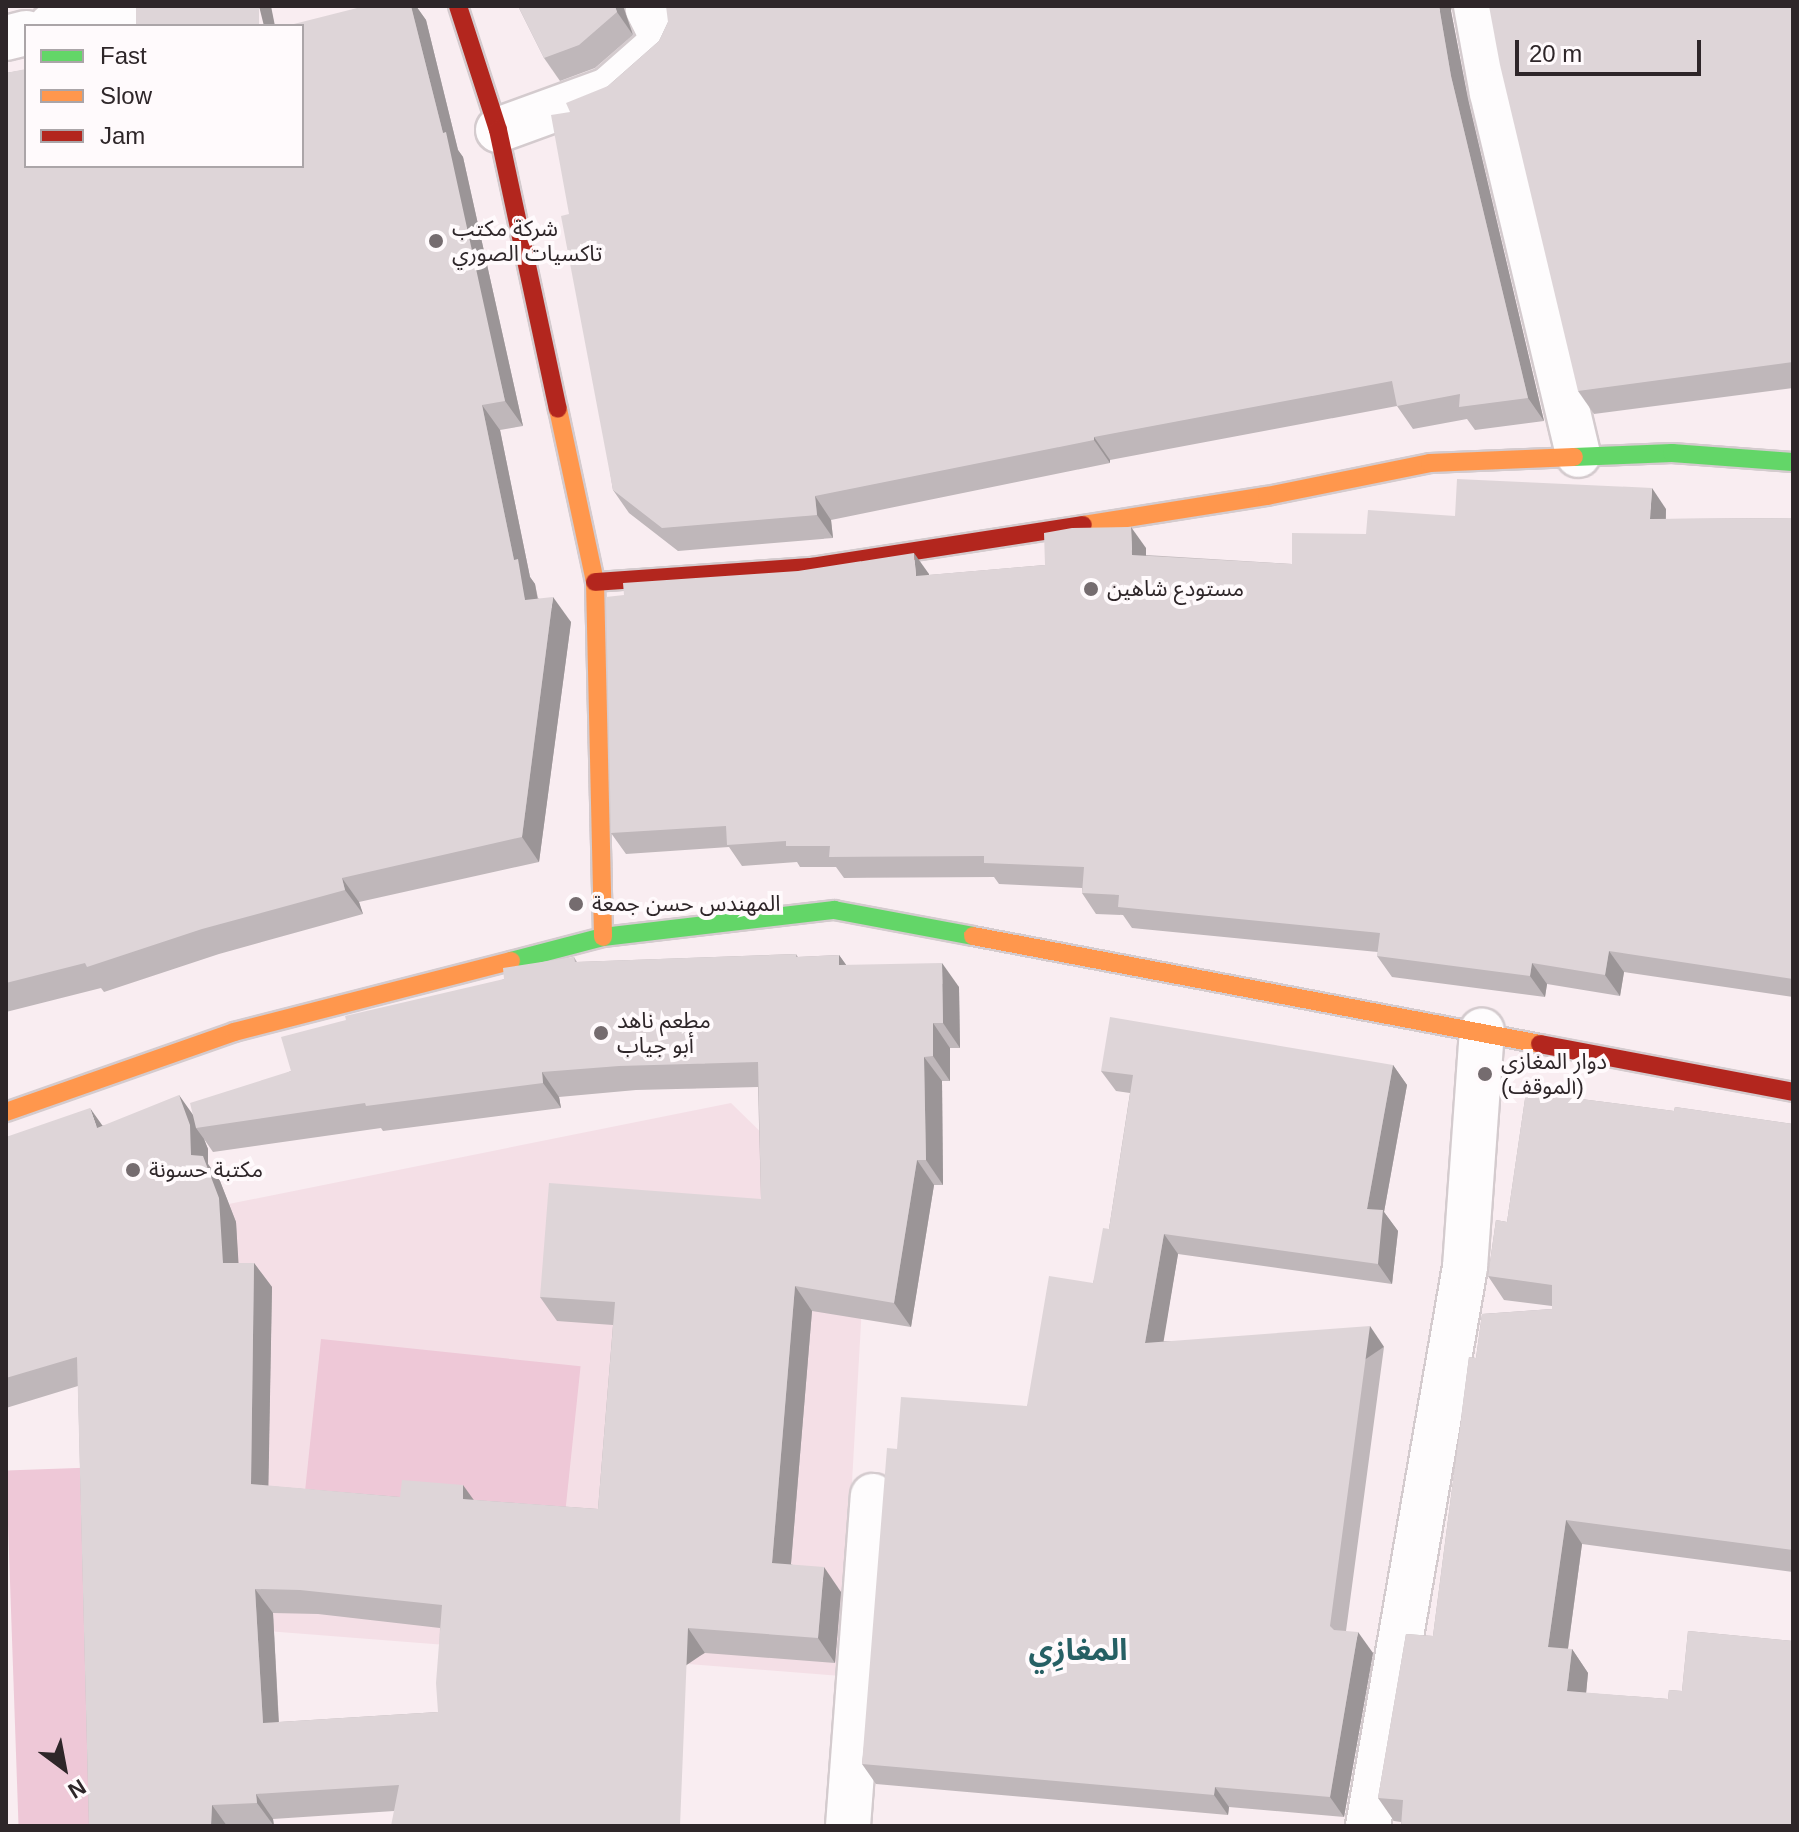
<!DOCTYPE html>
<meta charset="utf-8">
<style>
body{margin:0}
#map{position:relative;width:1799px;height:1832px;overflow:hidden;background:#f9edf1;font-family:Helvetica,"Noto Sans Arabic",sans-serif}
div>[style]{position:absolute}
.built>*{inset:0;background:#f4dfe6}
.green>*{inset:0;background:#eec8d7;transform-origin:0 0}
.roads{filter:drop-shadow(2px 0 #d4cbce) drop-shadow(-2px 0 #d4cbce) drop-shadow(0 2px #d4cbce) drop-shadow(0 -2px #d4cbce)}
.street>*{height:44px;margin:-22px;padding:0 22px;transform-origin:22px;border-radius:22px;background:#fefcfd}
.fast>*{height:18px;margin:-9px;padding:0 9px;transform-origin:9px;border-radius:9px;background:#63d668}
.slow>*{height:18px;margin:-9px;padding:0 9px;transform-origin:9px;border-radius:9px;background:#ff974d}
.jam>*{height:18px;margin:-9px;padding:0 9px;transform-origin:9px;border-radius:9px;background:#b3261e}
.wall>*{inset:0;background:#bfb7ba}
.shaded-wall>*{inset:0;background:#9b9597;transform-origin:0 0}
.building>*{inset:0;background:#ded5d8;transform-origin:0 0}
.dots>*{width:22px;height:22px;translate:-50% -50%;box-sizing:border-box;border:4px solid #fffafc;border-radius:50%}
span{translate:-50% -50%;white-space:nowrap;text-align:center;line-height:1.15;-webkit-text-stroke:8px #fffafc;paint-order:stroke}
.poi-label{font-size:22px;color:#2e2629}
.left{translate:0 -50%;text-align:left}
.district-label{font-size:30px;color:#266064;font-weight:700}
.frame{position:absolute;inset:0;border:8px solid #2e2629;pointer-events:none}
.legend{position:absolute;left:24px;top:24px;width:280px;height:144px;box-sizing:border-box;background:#fffafc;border:2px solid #aba5a8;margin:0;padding:10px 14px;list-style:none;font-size:24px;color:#2e2629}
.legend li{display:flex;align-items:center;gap:16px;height:40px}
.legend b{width:40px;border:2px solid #aba5a8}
.north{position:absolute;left:24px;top:1728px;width:80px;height:80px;-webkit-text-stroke:6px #fffafc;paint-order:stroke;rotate:148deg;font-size:22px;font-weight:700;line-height:32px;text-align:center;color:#2e2629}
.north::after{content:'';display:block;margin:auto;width:28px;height:36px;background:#2e2629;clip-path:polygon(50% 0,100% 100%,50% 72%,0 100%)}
.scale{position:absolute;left:1515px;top:40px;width:186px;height:36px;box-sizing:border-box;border:4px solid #2e2629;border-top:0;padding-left:10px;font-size:24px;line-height:28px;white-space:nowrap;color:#2e2629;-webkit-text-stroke:6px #fffafc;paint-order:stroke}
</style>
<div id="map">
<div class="built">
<i style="clip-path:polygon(731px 1103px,866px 1235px,841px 1676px,204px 1626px,179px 1214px)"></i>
</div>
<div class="green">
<i style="left:321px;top:1339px;width:261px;height:159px;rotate:6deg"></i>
<i style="left:192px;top:1464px;width:362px;height:186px;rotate:88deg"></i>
</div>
<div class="roads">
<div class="street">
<i style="left:1476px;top:6px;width:88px;rotate:79.6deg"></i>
<i style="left:1492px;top:93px;width:372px;rotate:76.6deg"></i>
<i style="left:51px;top:26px;width:79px;rotate:-14.7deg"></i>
<i style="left:6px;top:38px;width:21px;rotate:-14deg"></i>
<i style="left:498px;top:130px;width:117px;rotate:-20deg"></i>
<i style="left:608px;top:90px;width:68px;rotate:-41.4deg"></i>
<i style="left:659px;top:45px;width:14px;rotate:-90deg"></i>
<i style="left:659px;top:31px;width:25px;rotate:-117deg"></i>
<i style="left:848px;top:1826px;width:331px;rotate:-85.7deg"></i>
<i style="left:1368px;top:1826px;width:567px;rotate:-80.16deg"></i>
<i style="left:1465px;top:1267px;width:237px;rotate:-85.9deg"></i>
</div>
<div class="fast">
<i style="left:1574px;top:457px;width:98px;rotate:-2.3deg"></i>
<i style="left:1672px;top:453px;width:121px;rotate:4.3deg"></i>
<i style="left:511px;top:961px;width:95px;rotate:-14.6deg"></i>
<i style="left:603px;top:937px;width:233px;rotate:-6.7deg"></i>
<i style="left:834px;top:910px;width:141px;rotate:10.6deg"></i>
</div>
<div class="slow">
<i style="left:558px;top:409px;width:177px;rotate:77.9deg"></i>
<i style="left:595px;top:582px;width:355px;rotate:88.7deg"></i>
<i style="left:1083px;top:525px;width:186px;rotate:-9deg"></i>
<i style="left:1267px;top:496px;width:166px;rotate:-11.4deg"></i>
<i style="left:1430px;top:463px;width:144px;rotate:-2.4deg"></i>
<i style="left:973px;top:936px;width:577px;rotate:10.78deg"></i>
<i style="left:6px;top:1112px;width:242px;rotate:-19.3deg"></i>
<i style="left:234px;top:1032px;width:286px;rotate:-14.4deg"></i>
</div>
<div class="jam">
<i style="left:458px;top:6px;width:130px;rotate:72.1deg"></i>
<i style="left:498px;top:130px;width:285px;rotate:77.9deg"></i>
<i style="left:595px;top:582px;width:217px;rotate:-4deg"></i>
<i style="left:811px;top:567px;width:275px;rotate:-8.8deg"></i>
<i style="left:1540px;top:1044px;width:258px;rotate:10.7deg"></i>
</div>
</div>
<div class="wall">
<i style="clip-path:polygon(411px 6px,416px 6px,426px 20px,458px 150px,463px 157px,523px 426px,500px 430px,530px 577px,535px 584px,538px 598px,571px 622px,539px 862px,359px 902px,363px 914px,219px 954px,104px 992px,101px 988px,6px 1012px,6px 73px)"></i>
<i style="clip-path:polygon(518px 6px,623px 6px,633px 35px,595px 68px,560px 81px,544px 58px)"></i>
<i style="clip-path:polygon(1793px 6px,1793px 388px,1594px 414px,1578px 391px)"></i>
<i style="clip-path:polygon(1451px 11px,1468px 99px,1544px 421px,1475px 430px,1467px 419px,1413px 429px,1397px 406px,1110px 460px,1110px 463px,831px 520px,833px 538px,678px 551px,629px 513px,613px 490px,569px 214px,570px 112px,608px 86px,659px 41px,668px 22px)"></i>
<i style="clip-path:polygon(1666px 509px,1666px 519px,1793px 518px,1793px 997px,1624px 972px,1620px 996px,1547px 984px,1545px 997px,1392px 977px,1377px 956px,1378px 952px,1132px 928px,1123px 915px,1096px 914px,1082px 893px,1082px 888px,999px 884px,994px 877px,844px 878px,836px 867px,800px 867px,797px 862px,742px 866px,729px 847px,626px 854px,611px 833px,929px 574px,929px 575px,1045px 565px,1146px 548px,1146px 555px,1292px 564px,1366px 534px,1455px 516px)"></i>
<i style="clip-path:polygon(evenodd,796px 954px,798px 957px,839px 955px,846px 965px,959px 987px,960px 1048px,950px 1048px,950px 1081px,942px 1081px,943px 1185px,934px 1185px,911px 1327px,812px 1311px,791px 1564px,841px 1592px,835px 1663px,705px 1653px,394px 1811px,273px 1819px,274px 1826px,89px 1826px,78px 1386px,6px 1408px,6px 1137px,193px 1115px,291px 1071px,504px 979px,574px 957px,577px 962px,796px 954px,758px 1087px,761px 1199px,540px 1297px,557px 1321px,613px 1325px,598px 1509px,474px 1500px,400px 1497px,268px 1486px,272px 1287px,254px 1263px,238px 1263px,236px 1222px,220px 1181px,208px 1164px,208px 1149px,204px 1139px,213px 1152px,381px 1128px,383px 1131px,561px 1108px,559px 1097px,636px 1090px,758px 1087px,796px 954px,273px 1613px,318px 1614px,440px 1628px,438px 1712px,279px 1722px,273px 1613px)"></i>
<i style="clip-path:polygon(1393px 1065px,1407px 1085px,1384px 1212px,1398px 1231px,1392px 1284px,1178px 1254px,1163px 1341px,1384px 1347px,1346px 1631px,1373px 1653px,1344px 1817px,1229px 1807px,1228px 1815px,876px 1784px,862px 1764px,897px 1449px,1027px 1406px,1093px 1283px,1109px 1229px,1130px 1093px,1116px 1091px,1101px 1071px)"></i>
<i style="clip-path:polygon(1526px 1092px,1674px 1111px,1675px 1107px,1793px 1124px,1793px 1572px,1582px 1544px,1568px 1649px,1572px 1649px,1588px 1673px,1586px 1693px,1668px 1699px,1669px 1690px,1682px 1691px,1688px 1631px,1793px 1641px,1793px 1826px,1401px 1826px,1401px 1822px,1394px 1821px,1378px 1798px,1406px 1634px,1433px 1636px,1469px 1357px,1476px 1358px,1482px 1314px,1552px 1309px,1552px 1306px,1504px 1300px,1488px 1276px,1496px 1220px,1507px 1222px)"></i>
</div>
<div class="shaded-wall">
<i style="clip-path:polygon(259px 6px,271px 6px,275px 26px,264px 26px)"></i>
<i style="clip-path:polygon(411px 6px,416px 6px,426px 20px,458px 150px,463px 157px,523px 426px,505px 401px,443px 133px)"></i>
<i style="clip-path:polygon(615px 6px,623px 6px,633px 35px,617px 12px)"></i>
<i style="clip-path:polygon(1439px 6px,1452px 6px,1451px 11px,1468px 99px,1544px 421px,1528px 398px,1451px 76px)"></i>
<i style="clip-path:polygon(482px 405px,500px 430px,530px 577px,535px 584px,542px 625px,525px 600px,514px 560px)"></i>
<i style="clip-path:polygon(1094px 437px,1110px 460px,1110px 463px,1094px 440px)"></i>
<i style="clip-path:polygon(1652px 488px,1666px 509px,1665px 540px,1650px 519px)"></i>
<i style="clip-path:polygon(815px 496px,831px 520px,833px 538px,817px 515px)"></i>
<i style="clip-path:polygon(1131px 527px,1146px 548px,1146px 576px,1132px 555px)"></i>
<i style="clip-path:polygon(914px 553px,929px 574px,931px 597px,916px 576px)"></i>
<i style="clip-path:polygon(553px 597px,571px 622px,539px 862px,522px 837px)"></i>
<i style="clip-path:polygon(342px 878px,359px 902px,363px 914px,345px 890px)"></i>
<i style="clip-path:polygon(1609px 951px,1624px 972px,1620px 996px,1605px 975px)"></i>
<i style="clip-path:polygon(839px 955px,857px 980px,839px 965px)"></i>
<i style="clip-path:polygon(942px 963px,959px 987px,960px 1048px,943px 1023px)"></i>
<i style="clip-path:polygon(1532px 963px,1547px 984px,1545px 997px,1530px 976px)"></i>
<i style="clip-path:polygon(933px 1023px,950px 1048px,950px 1081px,933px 1056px)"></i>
<i style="clip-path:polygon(924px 1057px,942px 1081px,943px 1185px,926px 1160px)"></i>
<i style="clip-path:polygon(1393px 1065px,1407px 1085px,1384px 1212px,1398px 1231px,1392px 1284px,1378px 1264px,1367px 1209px)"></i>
<i style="clip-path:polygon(542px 1072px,559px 1097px,561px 1108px,543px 1083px)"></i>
<i style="clip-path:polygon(179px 1095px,196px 1119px,196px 1128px,204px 1139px,208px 1149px,208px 1164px,220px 1181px,236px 1222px,240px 1287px,223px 1263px,191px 1155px)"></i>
<i style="clip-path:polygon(90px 1108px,107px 1132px,97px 1128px)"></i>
<i style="clip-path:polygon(917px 1160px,934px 1185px,911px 1327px,894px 1303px)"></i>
<i style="clip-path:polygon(1164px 1234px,1178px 1254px,1160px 1363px,1145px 1343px)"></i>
<i style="clip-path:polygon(254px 1263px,272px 1287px,268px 1509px,251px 1484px)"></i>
<i style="clip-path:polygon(795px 1286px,812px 1311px,789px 1587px,772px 1563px)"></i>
<i style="left:1370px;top:1326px;width:25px;height:303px;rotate:56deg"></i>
<i style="clip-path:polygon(463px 1485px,481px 1510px,463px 1499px)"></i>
<i style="clip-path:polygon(1566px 1520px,1582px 1544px,1565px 1670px,1548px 1647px)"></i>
<i style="clip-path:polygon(824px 1567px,841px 1592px,835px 1663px,818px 1638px)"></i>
<i style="clip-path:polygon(255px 1589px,273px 1613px,280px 1748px,263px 1723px)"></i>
<i style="left:688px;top:1628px;width:30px;height:198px;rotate:56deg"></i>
<i style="clip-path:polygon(1358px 1632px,1373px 1653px,1344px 1817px,1330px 1797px)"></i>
<i style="clip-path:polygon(1572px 1649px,1588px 1673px,1584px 1715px,1567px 1691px)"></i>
<i style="clip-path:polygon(1215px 1787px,1229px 1807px,1228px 1815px,1214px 1795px)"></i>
<i style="clip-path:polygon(256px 1794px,273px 1819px,274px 1826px,257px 1803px)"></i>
<i style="clip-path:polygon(212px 1805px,227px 1826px,211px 1826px)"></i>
</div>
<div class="building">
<i style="left:136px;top:6px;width:123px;height:21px"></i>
<i style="clip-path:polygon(365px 6px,411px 6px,443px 133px,446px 132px,505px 401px,482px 405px,514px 560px,518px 559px,525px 600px,553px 597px,522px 837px,342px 878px,345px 890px,202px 929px,87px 967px,85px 963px,6px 983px,6px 73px,26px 69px,26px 166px,302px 166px,302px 26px,286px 26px)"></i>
<i style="clip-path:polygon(518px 6px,615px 6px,617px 12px,579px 45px,544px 58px)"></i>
<i style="clip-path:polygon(666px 6px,1439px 6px,1451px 76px,1528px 398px,1459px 407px,1460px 394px,1397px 406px,1392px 381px,1094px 437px,1094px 440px,815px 496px,817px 515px,662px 528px,613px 490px,561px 216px,569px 214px,551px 115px,570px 112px,566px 103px,608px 86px,659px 41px,668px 22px)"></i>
<i style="clip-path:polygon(1489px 6px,1793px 6px,1793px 362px,1578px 391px,1500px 65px)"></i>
<i style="clip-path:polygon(1457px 479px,1652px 488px,1650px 519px,1793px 518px,1793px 979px,1609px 951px,1605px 975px,1532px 963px,1530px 976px,1377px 956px,1380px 933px,1118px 907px,1119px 895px,1082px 893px,1084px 867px,984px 863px,984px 856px,829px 857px,830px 846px,786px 846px,786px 841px,727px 845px,726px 826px,611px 833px,606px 597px,624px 595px,623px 583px,798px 571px,914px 553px,916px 576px,1045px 565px,1044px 533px,1072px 528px,1131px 527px,1132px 555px,1292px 564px,1292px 533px,1366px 534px,1368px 510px,1455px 516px)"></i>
<i style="clip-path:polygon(evenodd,796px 954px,796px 957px,839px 955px,839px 965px,942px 963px,943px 1023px,933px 1023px,933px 1056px,924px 1057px,926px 1160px,917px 1160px,894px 1303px,795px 1286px,772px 1563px,824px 1567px,818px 1638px,688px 1628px,680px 1826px,391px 1826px,399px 1785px,256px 1794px,257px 1803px,212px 1805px,211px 1826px,89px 1826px,77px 1357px,6px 1378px,6px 1137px,90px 1108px,97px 1128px,179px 1095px,190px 1125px,191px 1155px,203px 1156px,219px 1198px,223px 1263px,254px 1263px,251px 1484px,400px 1497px,402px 1480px,463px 1485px,463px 1499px,598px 1509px,615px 1302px,540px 1297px,549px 1183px,761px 1199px,758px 1062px,619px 1066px,542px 1072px,543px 1083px,366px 1106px,365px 1103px,196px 1128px,190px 1103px,291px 1071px,281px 1037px,346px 1020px,345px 1016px,504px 979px,503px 968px,574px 957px,575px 962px,796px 954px,255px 1589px,300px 1590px,442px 1605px,436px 1683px,438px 1712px,263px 1723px,255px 1589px)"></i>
<i style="clip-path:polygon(1110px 1017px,1393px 1065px,1367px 1209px,1383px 1210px,1378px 1264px,1164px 1234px,1145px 1343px,1370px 1326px,1330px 1626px,1334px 1630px,1358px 1632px,1330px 1797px,1215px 1787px,1214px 1795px,862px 1764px,887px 1448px,897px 1449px,901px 1397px,1027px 1406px,1049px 1276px,1093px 1283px,1103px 1228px,1109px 1229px,1133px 1075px,1101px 1071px)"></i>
<i style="clip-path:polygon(1526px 1092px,1674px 1111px,1675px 1107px,1793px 1124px,1793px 1550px,1566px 1520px,1548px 1647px,1572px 1649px,1567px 1691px,1668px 1699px,1669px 1690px,1682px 1691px,1688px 1631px,1793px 1641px,1793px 1826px,1401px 1826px,1403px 1800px,1378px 1798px,1406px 1634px,1433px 1636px,1469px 1357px,1476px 1358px,1482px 1314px,1552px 1309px,1552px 1285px,1488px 1276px,1496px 1220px,1507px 1222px)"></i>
</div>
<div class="dots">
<i style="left:436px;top:241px;background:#756c6f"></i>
<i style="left:1091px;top:589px;background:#756c6f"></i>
<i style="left:576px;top:904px;background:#756c6f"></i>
<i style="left:601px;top:1033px;background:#756c6f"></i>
<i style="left:1485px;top:1074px;background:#756c6f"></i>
<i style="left:133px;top:1170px;background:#756c6f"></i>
</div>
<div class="poi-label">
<span class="left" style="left:452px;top:241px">شركة مكتب<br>تاكسيات الصوري</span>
<span class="left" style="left:1107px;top:589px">مستودع شاهين</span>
<span class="left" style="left:592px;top:904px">المهندس حسن جمعة</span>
<span class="left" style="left:617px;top:1033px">مطعم ناهد<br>أبو جياب</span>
<span class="left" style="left:1501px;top:1074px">دوار المغازي<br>(الموقف)</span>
<span class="left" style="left:149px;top:1170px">مكتبة حسونة</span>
</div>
<div class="district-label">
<span style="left:1078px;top:1650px">المغازِي</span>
</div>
<div class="frame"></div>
<ul class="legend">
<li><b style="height:10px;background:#63d668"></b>Fast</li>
<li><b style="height:10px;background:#ff974d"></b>Slow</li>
<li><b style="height:10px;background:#b3261e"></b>Jam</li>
</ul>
<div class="north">N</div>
<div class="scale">20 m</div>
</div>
